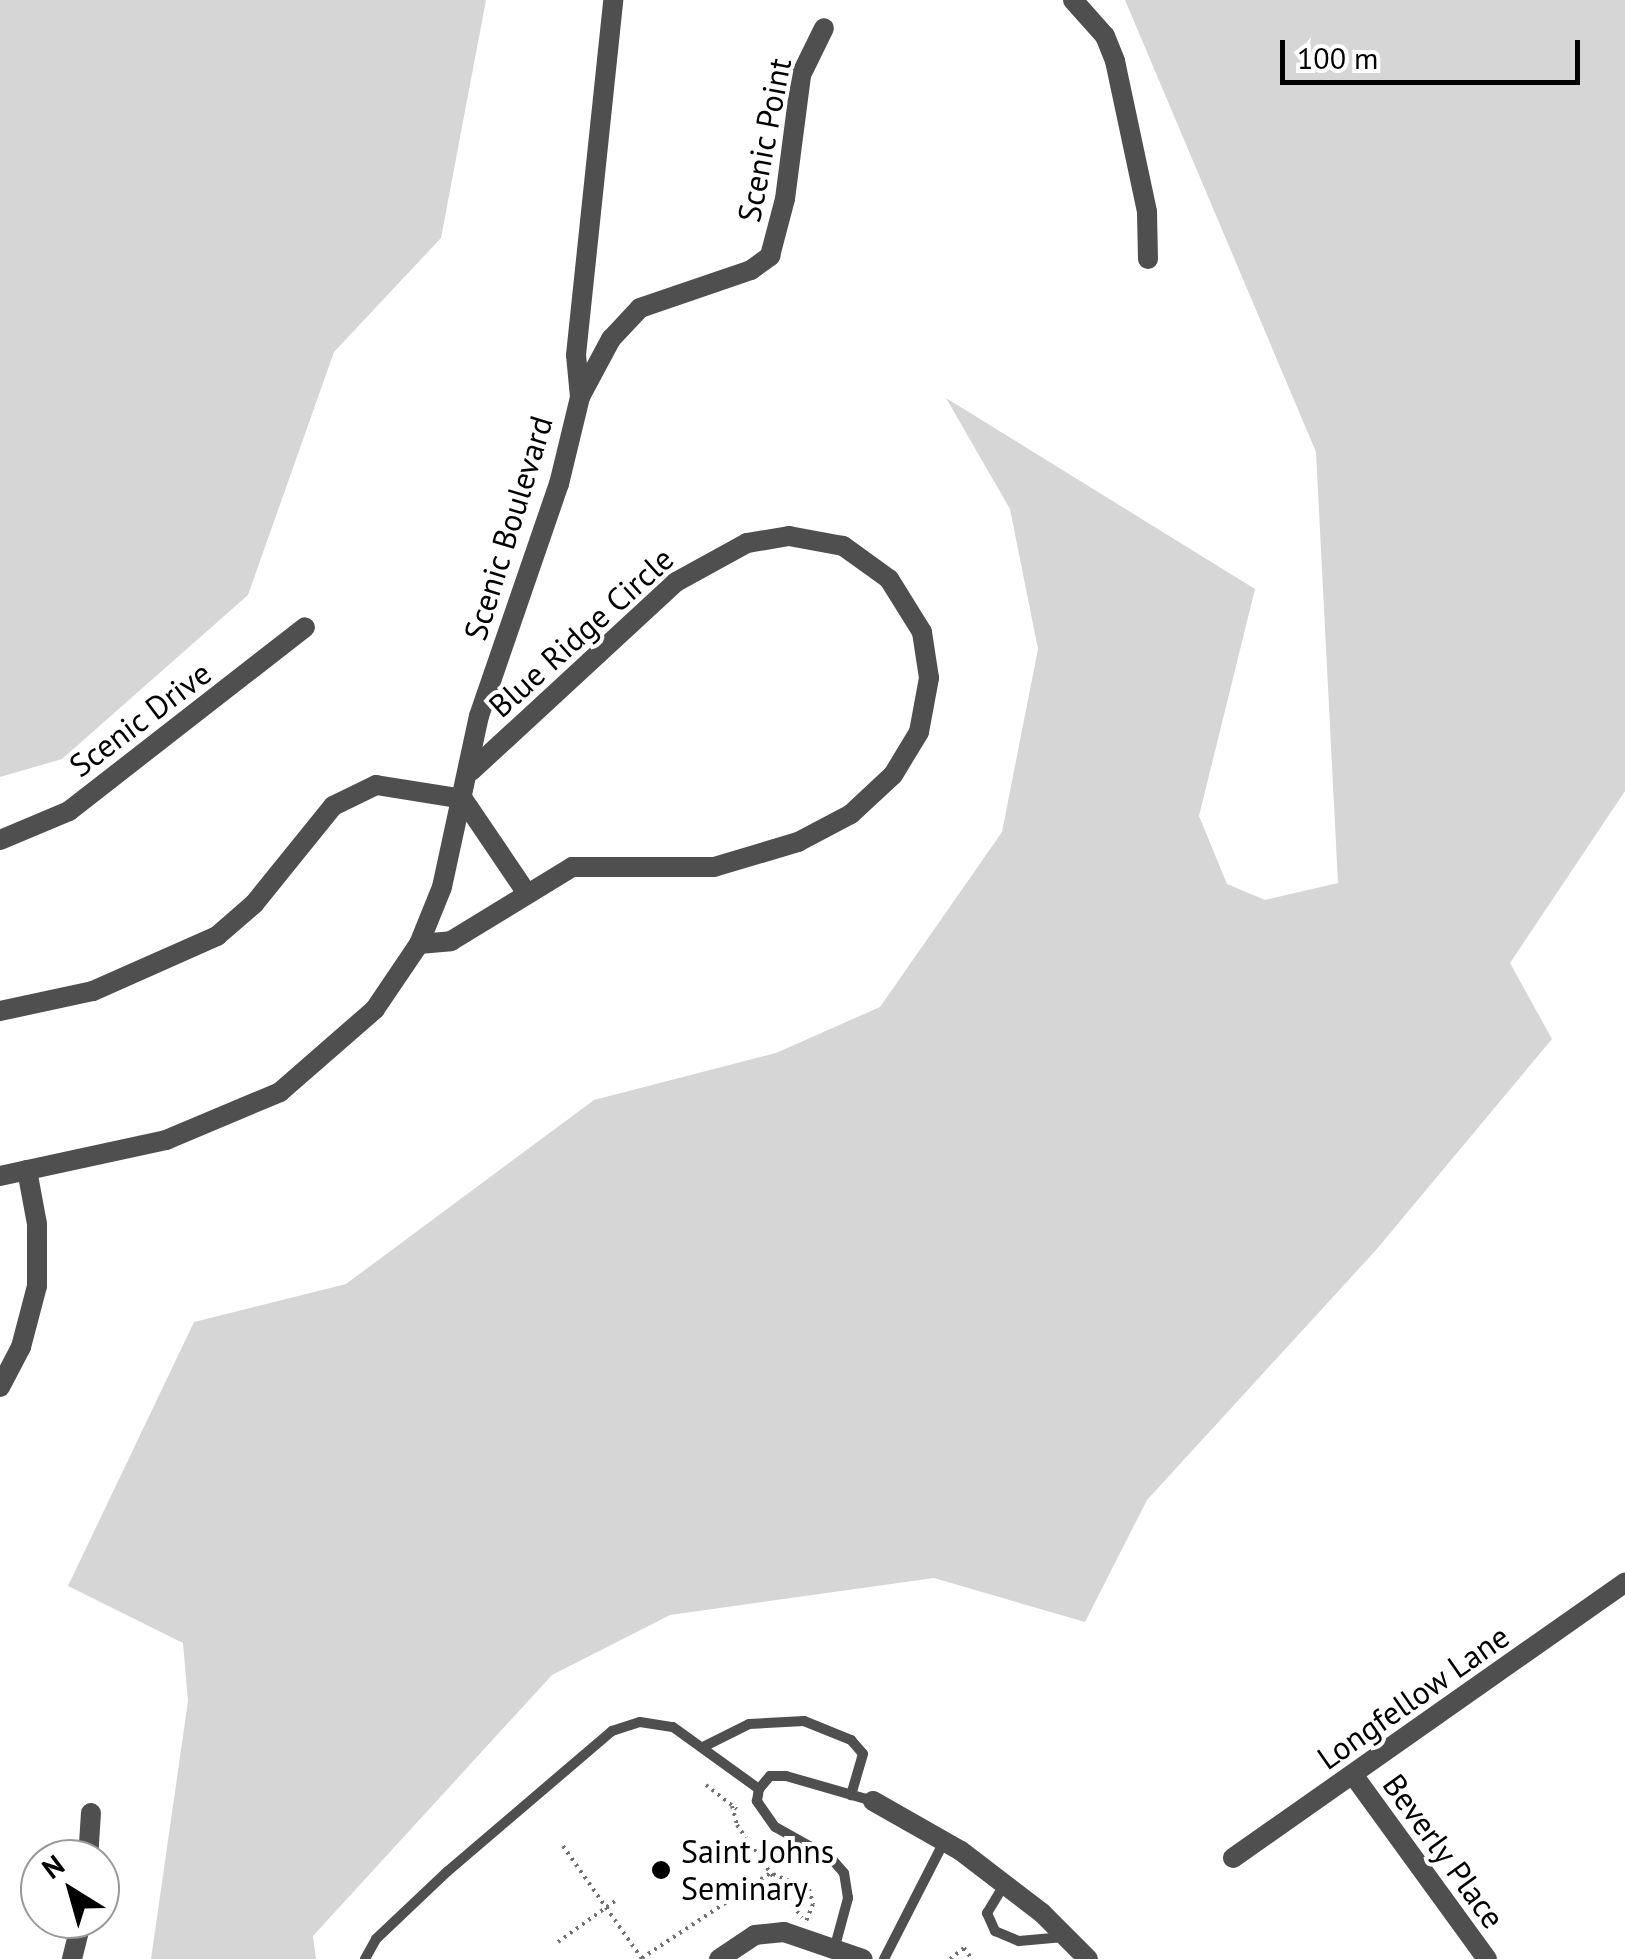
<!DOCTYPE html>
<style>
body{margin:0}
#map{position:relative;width:1625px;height:1959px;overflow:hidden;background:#fff;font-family:"PT Sans",sans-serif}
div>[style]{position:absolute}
.green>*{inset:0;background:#d6d6d6}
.path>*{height:4px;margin-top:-2px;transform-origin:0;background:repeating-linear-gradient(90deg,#717171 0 2.5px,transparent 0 7.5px)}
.lane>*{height:10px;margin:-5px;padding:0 5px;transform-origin:5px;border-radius:5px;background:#4f4f4f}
.street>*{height:20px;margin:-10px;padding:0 10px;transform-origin:10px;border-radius:10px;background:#4f4f4f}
.dots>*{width:28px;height:28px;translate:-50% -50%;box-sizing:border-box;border:5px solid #fff;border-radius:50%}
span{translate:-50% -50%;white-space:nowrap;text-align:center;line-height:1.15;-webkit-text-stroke:8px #fff;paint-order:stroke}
.street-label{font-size:32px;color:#000}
.poi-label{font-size:32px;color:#000}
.left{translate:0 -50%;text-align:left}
.north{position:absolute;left:20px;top:1839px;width:100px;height:100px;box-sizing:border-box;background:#fff;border:2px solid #999;border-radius:50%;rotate:323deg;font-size:28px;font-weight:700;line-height:40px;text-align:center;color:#000}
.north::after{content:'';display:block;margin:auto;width:35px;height:45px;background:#000;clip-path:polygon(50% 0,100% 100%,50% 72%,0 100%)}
.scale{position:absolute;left:1280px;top:40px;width:300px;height:45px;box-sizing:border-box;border:5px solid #000;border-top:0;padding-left:12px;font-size:30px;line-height:35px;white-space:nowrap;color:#000;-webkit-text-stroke:8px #fff;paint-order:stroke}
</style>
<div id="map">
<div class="green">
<i style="clip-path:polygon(0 0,486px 0,441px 238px,334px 352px,248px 595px,62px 759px,0 777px)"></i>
<i style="clip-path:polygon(1125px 0,1625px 0,1625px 791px,1510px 963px,1552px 1039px,1376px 1250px,1147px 1500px,1085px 1622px,934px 1578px,670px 1615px,552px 1675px,313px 1936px,316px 1959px,151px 1959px,188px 1701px,183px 1643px,68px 1586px,194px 1322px,346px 1284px,594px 1100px,776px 1053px,880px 1007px,1002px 832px,1038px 649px,1010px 509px,946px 398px,1255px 589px,1199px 816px,1227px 884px,1265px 900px,1338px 883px,1316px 452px)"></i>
</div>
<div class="path">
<i style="left:706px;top:1785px;width:39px;rotate:38deg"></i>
<i style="left:732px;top:1806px;width:20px;rotate:75deg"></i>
<i style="left:737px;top:1825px;width:113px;rotate:55deg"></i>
<i style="left:563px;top:1846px;width:138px;rotate:55deg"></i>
<i style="left:773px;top:1874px;width:39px;rotate:23deg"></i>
<i style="left:809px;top:1889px;width:16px;rotate:75deg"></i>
<i style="left:813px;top:1904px;width:18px;rotate:112deg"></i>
<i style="left:558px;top:1942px;width:70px;rotate:-35.7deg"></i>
<i style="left:642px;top:1958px;width:156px;rotate:-33.5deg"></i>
<i style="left:950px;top:1959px;width:18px;rotate:-38deg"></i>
<i style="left:964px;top:1948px;width:14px;rotate:54deg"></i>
</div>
<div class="lane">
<i style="left:703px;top:1747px;width:51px;rotate:-26.6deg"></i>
<i style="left:749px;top:1724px;width:55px;rotate:-3.1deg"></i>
<i style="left:804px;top:1721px;width:51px;rotate:22deg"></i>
<i style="left:851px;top:1740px;width:18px;rotate:49deg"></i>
<i style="left:863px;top:1754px;width:43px;rotate:106.3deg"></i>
<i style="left:1004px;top:1885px;width:33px;rotate:121deg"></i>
<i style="left:987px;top:1913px;width:20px;rotate:66deg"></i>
<i style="left:995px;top:1931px;width:26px;rotate:23deg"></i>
<i style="left:1019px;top:1941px;width:45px;rotate:-5.1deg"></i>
<i style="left:835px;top:1946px;width:50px;rotate:-74.8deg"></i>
<i style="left:848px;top:1898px;width:25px;rotate:-99deg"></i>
<i style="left:844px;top:1873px;width:20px;rotate:-131deg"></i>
<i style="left:831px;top:1858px;width:64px;rotate:-151deg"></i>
<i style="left:775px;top:1827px;width:32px;rotate:-125deg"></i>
<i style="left:757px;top:1801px;width:12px;rotate:-81deg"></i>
<i style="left:759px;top:1789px;width:17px;rotate:-50deg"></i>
<i style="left:770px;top:1776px;width:16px"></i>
<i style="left:786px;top:1776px;width:91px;rotate:16deg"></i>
<i style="left:365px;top:1959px;width:23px;rotate:-61deg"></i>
<i style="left:376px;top:1939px;width:99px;rotate:-43.4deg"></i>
<i style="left:448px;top:1871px;width:216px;rotate:-40.5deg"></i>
<i style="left:612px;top:1731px;width:29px;rotate:-18deg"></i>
<i style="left:640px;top:1722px;width:33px;rotate:9deg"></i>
<i style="left:673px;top:1727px;width:106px;rotate:35.8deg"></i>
<i style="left:884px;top:1959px;width:131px;rotate:-62.9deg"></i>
</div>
<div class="street">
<i style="left:1073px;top:0;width:48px;rotate:48.4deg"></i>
<i style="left:1105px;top:36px;width:27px;rotate:68deg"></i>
<i style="left:1115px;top:61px;width:154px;rotate:78deg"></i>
<i style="left:1147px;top:212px;width:47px;rotate:88.8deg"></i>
<i style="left:581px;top:395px;width:64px;rotate:-61.8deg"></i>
<i style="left:611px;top:339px;width:42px;rotate:-46.9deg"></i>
<i style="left:640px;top:308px;width:117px;rotate:-18.9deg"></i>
<i style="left:751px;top:270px;width:24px;rotate:-36deg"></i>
<i style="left:770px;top:256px;width:59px;rotate:-75.3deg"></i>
<i style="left:785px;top:199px;width:125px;rotate:-82.6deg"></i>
<i style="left:801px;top:75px;width:52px;rotate:-63.9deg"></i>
<i style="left:0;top:840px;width:75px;rotate:-22.8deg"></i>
<i style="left:69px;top:811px;width:299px;rotate:-37.9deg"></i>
<i style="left:419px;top:944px;width:32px;rotate:-5deg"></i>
<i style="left:451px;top:941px;width:142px;rotate:-31.4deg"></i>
<i style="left:572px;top:867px;width:142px"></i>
<i style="left:714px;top:867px;width:88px;rotate:-16.6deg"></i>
<i style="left:798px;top:842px;width:60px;rotate:-27.8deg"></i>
<i style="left:851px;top:814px;width:57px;rotate:-42.9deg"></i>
<i style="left:893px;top:775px;width:50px;rotate:-58.8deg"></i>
<i style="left:919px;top:732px;width:55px;rotate:-79.5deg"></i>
<i style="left:929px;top:678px;width:47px;rotate:-98.7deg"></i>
<i style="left:922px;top:632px;width:62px;rotate:-121.9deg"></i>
<i style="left:889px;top:579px;width:57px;rotate:-144.3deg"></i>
<i style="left:843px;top:546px;width:55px;rotate:-169.5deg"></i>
<i style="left:789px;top:536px;width:43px;rotate:170.5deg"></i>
<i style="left:747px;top:543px;width:81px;rotate:151.2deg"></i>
<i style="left:676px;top:582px;width:279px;rotate:137.3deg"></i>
<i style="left:0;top:1011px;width:95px;rotate:-12.1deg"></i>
<i style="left:93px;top:991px;width:136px;rotate:-23.9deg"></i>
<i style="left:217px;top:936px;width:49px;rotate:-40.9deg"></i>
<i style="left:254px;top:904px;width:126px;rotate:-51.1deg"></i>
<i style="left:333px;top:806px;width:48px;rotate:-26deg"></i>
<i style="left:376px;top:785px;width:88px;rotate:9.1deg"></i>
<i style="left:463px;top:799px;width:112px;rotate:55.9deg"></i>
<i style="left:0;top:1176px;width:170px;rotate:-12.2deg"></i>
<i style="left:166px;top:1140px;width:124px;rotate:-22.8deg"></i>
<i style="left:280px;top:1092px;width:126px;rotate:-41.1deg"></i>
<i style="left:375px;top:1009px;width:78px;rotate:-55.9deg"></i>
<i style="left:419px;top:944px;width:61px;rotate:-68deg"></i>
<i style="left:442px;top:887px;width:175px;rotate:-77.8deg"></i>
<i style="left:479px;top:716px;width:245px;rotate:-71deg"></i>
<i style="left:559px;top:484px;width:89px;rotate:-76.4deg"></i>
<i style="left:580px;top:397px;width:42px;rotate:-95.4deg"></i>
<i style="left:576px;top:355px;width:357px;rotate:-84deg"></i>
<i style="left:0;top:1387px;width:45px;rotate:-62.3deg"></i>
<i style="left:21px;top:1347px;width:63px;rotate:-75.3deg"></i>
<i style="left:37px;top:1286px;width:62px;rotate:-90deg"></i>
<i style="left:37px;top:1224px;width:55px;rotate:-100.5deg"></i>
<i style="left:1354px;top:1776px;width:226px;rotate:54deg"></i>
<i style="left:873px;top:1801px;width:101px;rotate:29.6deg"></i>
<i style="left:961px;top:1851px;width:102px;rotate:37.4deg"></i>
<i style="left:1042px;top:1913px;width:65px;rotate:45deg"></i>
<i style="left:1233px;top:1858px;width:479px;rotate:-35.1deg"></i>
<i style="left:88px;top:1859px;width:46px;rotate:-86.3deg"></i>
<i style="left:72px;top:1959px;width:41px;rotate:-76deg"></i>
<i style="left:719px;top:1959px;width:43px;rotate:-33.7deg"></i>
<i style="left:755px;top:1935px;width:29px;rotate:-6deg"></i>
<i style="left:784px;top:1932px;width:83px;rotate:18.9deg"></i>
</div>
<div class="dots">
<i style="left:661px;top:1870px;background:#000"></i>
</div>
<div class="street-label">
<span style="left:764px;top:140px;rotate:-79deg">Scenic Point</span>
<span style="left:508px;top:528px;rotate:-73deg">Scenic Boulevard</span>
<span style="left:581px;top:632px;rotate:-42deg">Blue Ridge Circle</span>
<span style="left:140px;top:719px;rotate:-37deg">Scenic Drive</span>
<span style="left:1413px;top:1697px;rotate:-35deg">Longfellow Lane</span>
<span style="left:1444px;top:1851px;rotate:54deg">Beverly Place</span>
</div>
<div class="poi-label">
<span class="left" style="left:681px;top:1870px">Saint Johns<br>Seminary</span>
</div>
<div class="north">N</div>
<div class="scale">100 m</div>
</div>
